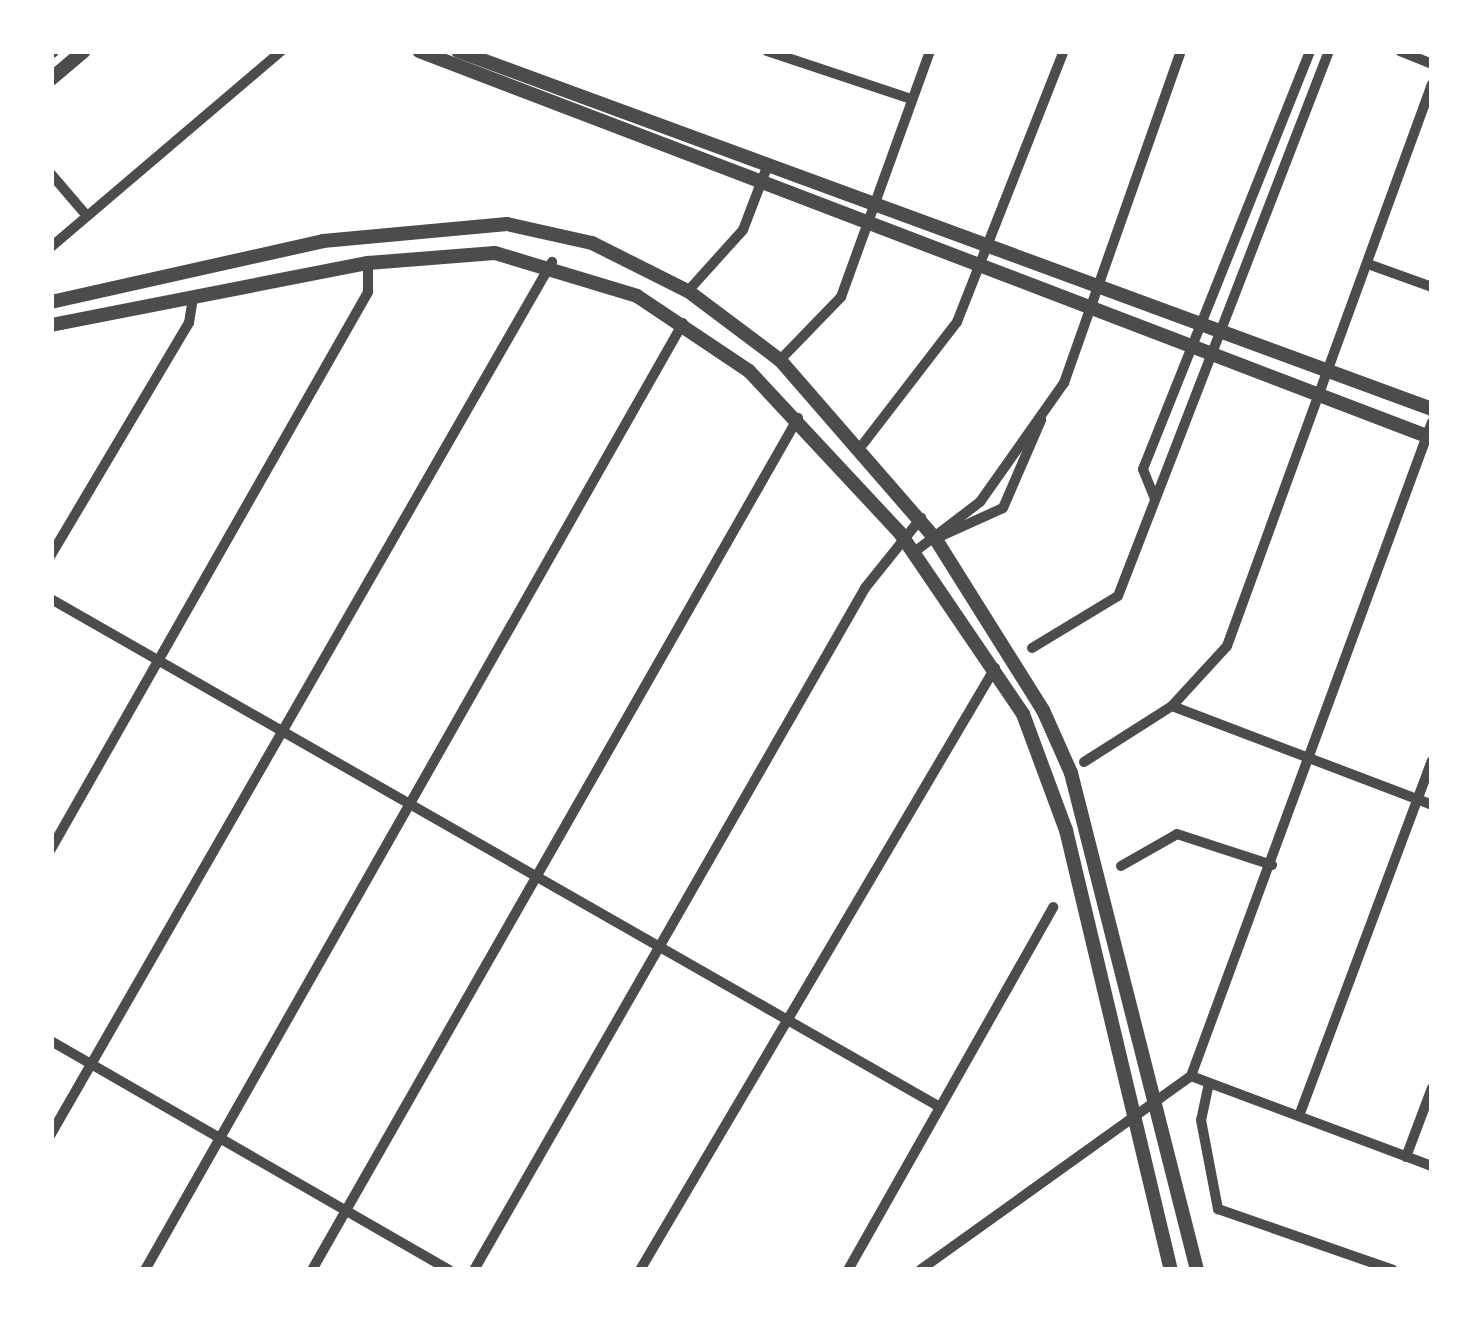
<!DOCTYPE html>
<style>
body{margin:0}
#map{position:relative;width:1483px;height:1321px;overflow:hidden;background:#fff;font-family:Figtree,sans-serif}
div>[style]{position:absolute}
.minor>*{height:10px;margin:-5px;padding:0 5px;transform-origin:5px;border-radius:5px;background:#4c4c4c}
.tertiary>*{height:14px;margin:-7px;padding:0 7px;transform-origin:7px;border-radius:7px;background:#4c4c4c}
span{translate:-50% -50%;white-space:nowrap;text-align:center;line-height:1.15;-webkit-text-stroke:9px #fff;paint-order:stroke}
.frame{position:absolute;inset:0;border:54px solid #fff;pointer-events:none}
</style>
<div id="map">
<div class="minor">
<i style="left:767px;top:51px;width:152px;rotate:18.4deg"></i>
<i style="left:1400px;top:51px;width:35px;rotate:22deg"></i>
<i style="left:51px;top:174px;width:55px;rotate:49.4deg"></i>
<i style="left:51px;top:247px;width:302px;rotate:-40.4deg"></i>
<i style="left:1368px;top:264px;width:68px;rotate:19.8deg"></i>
<i style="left:688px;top:291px;width:82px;rotate:-48deg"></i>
<i style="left:743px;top:230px;width:67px;rotate:-69.1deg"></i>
<i style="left:780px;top:360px;width:88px;rotate:-45.9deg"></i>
<i style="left:841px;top:297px;width:262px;rotate:-70.1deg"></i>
<i style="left:863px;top:444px;width:154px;rotate:-52.4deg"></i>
<i style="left:957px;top:322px;width:291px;rotate:-68.5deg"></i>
<i style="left:1155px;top:499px;width:32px;rotate:-112deg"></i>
<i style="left:1143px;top:469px;width:450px;rotate:-68.2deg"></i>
<i style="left:939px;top:537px;width:70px;rotate:-24.4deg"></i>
<i style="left:1003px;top:508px;width:96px;rotate:-66.6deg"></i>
<i style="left:913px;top:553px;width:84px;rotate:-37.3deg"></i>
<i style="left:980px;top:502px;width:146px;rotate:-54.8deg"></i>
<i style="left:1064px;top:383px;width:352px;rotate:-70.6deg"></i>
<i style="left:51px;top:555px;width:270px;rotate:-59.3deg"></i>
<i style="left:189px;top:323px;width:26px;rotate:-81deg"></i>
<i style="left:51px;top:599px;width:1022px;rotate:29.75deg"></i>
<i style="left:1032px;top:648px;width:100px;rotate:-31.2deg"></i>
<i style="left:1118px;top:596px;width:584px;rotate:-68.84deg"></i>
<i style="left:1172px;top:706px;width:278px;rotate:20.8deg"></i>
<i style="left:1084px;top:762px;width:104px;rotate:-32.5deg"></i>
<i style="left:1172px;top:706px;width:81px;rotate:-47.5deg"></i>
<i style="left:1227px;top:646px;width:598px;rotate:-69.96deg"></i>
<i style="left:51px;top:849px;width:641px;rotate:-60.35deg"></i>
<i style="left:368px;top:292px;width:29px;rotate:-90deg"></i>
<i style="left:1121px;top:866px;width:64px;rotate:-29.7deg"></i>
<i style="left:1177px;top:834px;width:100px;rotate:18.1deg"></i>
<i style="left:51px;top:1041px;width:459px;rotate:29.9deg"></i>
<i style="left:1191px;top:1076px;width:697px;rotate:-69.77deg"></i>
<i style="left:1209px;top:1083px;width:38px;rotate:102deg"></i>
<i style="left:1201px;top:1120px;width:91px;rotate:79.2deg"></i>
<i style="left:1218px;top:1209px;width:185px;rotate:19.2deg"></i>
<i style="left:1299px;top:1116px;width:379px;rotate:-69.5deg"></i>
<i style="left:51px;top:1134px;width:1006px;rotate:-60.12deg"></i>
<i style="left:1406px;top:1157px;width:74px;rotate:-69.4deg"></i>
<i style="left:145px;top:1270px;width:1089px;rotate:-60.4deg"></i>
<i style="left:312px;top:1270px;width:981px;rotate:-60.3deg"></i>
<i style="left:474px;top:1270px;width:786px;rotate:-60.17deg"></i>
<i style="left:865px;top:588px;width:90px;rotate:-51.3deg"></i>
<i style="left:640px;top:1270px;width:699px;rotate:-59.47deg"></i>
<i style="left:848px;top:1270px;width:417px;rotate:-60.5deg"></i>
<i style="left:920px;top:1270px;width:333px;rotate:-35.6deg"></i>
<i style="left:1191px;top:1076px;width:257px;rotate:20.5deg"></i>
</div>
<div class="tertiary">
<i style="left:51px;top:51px;width:1px"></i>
<i style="left:419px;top:51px;width:1084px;rotate:20.91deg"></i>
<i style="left:458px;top:51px;width:1038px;rotate:20.18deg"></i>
<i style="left:51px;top:79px;width:43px;rotate:-40.3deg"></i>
<i style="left:51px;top:302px;width:279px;rotate:-12.6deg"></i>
<i style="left:323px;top:241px;width:185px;rotate:-5.3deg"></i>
<i style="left:507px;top:224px;width:87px;rotate:12.6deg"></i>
<i style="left:592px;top:243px;width:107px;rotate:26.6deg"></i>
<i style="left:688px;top:291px;width:115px;rotate:36.9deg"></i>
<i style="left:780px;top:360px;width:236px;rotate:49deg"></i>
<i style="left:935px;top:538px;width:203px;rotate:57.9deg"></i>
<i style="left:1043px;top:710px;width:69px;rotate:66deg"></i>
<i style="left:1071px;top:773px;width:513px;rotate:75.77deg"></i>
<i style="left:51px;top:325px;width:323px;rotate:-11.1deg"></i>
<i style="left:368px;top:263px;width:127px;rotate:-4.5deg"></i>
<i style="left:495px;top:253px;width:148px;rotate:16.8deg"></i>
<i style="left:637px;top:296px;width:135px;rotate:33.8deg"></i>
<i style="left:749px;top:371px;width:221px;rotate:47deg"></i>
<i style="left:900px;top:533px;width:219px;rotate:55.8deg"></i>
<i style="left:1023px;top:714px;width:124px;rotate:69.7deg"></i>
<i style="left:1066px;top:830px;width:452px;rotate:76.6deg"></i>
</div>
<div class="frame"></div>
</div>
